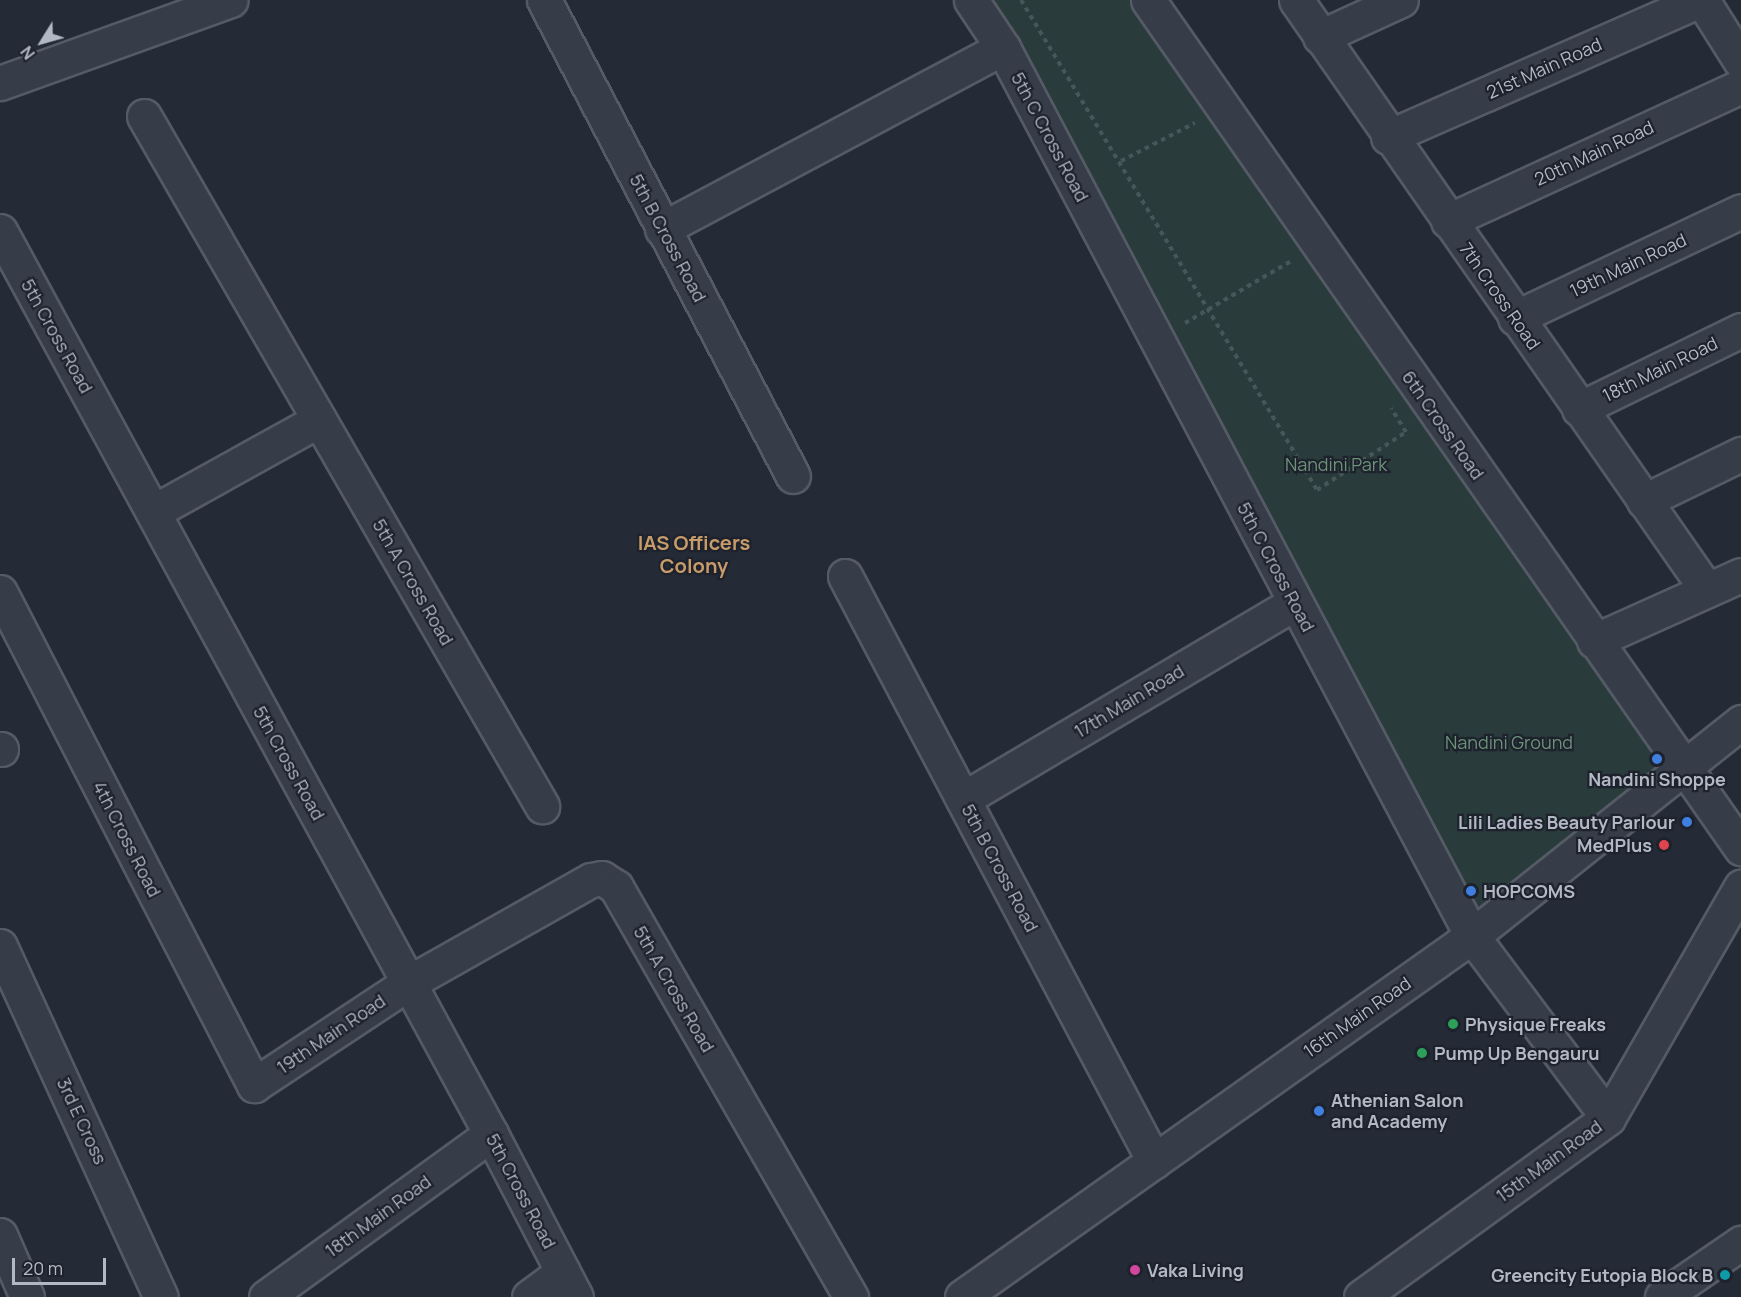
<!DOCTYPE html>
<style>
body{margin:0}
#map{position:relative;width:1741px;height:1297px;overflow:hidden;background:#242b37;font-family:Manrope,sans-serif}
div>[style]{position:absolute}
.green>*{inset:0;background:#2a3b3c}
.path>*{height:4px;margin-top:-2px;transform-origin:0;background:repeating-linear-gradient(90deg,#48565a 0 4.5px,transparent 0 9px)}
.roads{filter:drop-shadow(2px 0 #555b66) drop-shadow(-2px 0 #555b66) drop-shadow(0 2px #555b66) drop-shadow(0 -2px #555b66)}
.minor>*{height:33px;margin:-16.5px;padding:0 16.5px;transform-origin:16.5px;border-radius:16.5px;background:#373d48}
.tertiary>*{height:33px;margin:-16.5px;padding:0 16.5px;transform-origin:16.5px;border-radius:16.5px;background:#373d48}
.dots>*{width:16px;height:16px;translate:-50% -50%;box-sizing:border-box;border:3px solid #1d222d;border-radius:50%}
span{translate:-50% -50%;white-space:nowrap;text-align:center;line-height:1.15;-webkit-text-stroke:4.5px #1d222d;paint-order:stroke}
.street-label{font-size:18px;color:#b2b8c4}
.park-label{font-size:18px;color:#6c9278}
.poi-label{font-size:18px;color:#b2b8c4;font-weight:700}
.right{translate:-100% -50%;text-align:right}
.left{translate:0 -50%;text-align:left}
.neighbourhood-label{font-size:20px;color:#c79b6a;font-weight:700}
.north{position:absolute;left:12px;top:12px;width:60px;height:60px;-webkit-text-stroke:4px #1d222d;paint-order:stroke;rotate:233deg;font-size:16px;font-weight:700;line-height:24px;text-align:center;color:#b2b8c4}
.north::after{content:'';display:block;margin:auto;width:21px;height:27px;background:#b2b8c4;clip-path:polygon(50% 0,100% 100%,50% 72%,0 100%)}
.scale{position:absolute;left:12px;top:1258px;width:94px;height:27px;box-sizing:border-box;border:3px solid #b2b8c4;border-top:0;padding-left:8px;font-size:18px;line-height:21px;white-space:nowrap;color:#b2b8c4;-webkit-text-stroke:4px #1d222d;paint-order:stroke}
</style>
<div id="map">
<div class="green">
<i style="clip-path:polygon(983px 0,1133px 0,1474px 498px,1666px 767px,1476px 920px)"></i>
</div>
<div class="path">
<i style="left:1021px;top:0;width:572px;rotate:58.86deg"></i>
<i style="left:1317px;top:490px;width:106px;rotate:-33.1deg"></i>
<i style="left:1406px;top:432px;width:28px;rotate:-122deg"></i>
<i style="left:1121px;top:161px;width:83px;rotate:-27.2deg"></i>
<i style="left:1185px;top:323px;width:125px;rotate:-30.3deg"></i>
</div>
<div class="roads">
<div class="minor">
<i style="left:544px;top:0;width:537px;rotate:62.39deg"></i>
<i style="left:971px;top:0;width:58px;rotate:56.3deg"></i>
<i style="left:1003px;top:48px;width:1004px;rotate:62.16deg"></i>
<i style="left:1472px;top:936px;width:227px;rotate:53.2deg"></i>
<i style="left:1148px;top:0;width:1035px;rotate:55.04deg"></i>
<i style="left:1296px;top:0;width:719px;rotate:55.14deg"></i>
<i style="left:1702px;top:0;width:73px;rotate:57.8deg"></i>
<i style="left:1320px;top:37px;width:89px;rotate:-24.6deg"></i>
<i style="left:0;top:83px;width:245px;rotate:-19.8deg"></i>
<i style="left:144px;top:116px;width:797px;rotate:60.02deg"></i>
<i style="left:1388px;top:137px;width:341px;rotate:-23.7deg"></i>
<i style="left:1448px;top:221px;width:323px;rotate:-24.7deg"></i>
<i style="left:662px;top:229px;width:386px;rotate:-28deg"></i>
<i style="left:0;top:231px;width:1028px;rotate:61.47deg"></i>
<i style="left:491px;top:1134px;width:184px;rotate:62.5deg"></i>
<i style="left:1515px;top:318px;width:250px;rotate:-25.3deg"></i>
<i style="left:1579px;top:409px;width:180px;rotate:-26deg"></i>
<i style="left:1644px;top:501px;width:108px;rotate:-25.9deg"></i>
<i style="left:153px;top:512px;width:190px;rotate:-29deg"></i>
<i style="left:845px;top:576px;width:662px;rotate:62.16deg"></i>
<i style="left:0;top:592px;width:555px;rotate:62.74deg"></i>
<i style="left:254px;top:1085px;width:185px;rotate:-33.5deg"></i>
<i style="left:408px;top:983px;width:210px;rotate:-29.4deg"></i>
<i style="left:591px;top:880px;width:11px;rotate:-10deg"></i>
<i style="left:602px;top:878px;width:17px;rotate:33deg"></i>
<i style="left:616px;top:887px;width:473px;rotate:60.2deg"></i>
<i style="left:1594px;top:641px;width:161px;rotate:-24.2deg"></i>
<i style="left:0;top:749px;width:1px"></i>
<i style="left:963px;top:799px;width:386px;rotate:-30.6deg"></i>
<i style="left:0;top:946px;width:386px;rotate:65.4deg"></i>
<i style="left:0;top:1235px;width:68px;rotate:66.5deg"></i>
<i style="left:266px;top:1297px;width:278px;rotate:-35.9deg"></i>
<i style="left:529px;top:1297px;width:42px;rotate:-36.3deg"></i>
<i style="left:1361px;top:1297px;width:305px;rotate:-35.9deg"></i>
<i style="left:1608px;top:1118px;width:267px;rotate:-60.1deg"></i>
<i style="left:1662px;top:1297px;width:96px;rotate:-34.4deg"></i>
</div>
<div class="tertiary">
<i style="left:962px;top:1297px;width:625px;rotate:-35.29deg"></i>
<i style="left:1472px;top:936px;width:344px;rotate:-38.5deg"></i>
</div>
</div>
<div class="dots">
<i style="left:1657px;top:759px;background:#3f7fe0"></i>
<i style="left:1687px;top:822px;background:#3f7fe0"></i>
<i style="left:1664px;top:845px;background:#e0444e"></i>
<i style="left:1471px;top:891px;background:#3f7fe0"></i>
<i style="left:1453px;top:1024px;background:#2e9e5b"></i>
<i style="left:1422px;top:1053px;background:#2e9e5b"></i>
<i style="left:1319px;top:1111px;background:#3f7fe0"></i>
<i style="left:1135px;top:1270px;background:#d1479c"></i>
<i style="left:1725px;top:1275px;background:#0f9aa8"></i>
</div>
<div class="street-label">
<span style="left:1544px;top:68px;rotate:-24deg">21st Main Road</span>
<span style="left:1050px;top:137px;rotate:62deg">5th C Cross Road</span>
<span style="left:1594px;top:153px;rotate:-25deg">20th Main Road</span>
<span style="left:668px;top:238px;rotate:62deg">5th B Cross Road</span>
<span style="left:1628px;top:265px;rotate:-25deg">19th Main Road</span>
<span style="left:1500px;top:296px;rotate:55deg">7th Cross Road</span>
<span style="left:57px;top:336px;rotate:61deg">5th Cross Road</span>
<span style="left:1660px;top:369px;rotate:-26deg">18th Main Road</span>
<span style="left:1443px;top:425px;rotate:55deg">6th Cross Road</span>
<span style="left:1276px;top:567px;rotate:62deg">5th C Cross Road</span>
<span style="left:413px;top:582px;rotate:60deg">5th A Cross Road</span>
<span style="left:1129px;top:701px;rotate:-31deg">17th Main Road</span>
<span style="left:289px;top:763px;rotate:61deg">5th Cross Road</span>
<span style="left:127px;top:839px;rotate:63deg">4th Cross Road</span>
<span style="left:1000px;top:868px;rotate:62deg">5th B Cross Road</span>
<span style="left:674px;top:989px;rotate:60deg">5th A Cross Road</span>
<span style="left:1357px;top:1017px;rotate:-35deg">16th Main Road</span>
<span style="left:331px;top:1034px;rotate:-34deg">19th Main Road</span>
<span style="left:82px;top:1121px;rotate:65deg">3rd E Cross</span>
<span style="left:1549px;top:1161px;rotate:-36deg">15th Main Road</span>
<span style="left:521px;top:1191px;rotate:62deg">5th Cross Road</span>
<span style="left:378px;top:1216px;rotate:-36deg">18th Main Road</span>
</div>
<div class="park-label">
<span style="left:1336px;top:464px">Nandini Park</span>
<span style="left:1509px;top:742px">Nandini Ground</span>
</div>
<div class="poi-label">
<span style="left:1657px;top:779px">Nandini Shoppe</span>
<span class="right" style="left:1675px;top:822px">Lili Ladies Beauty Parlour</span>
<span class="right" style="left:1652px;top:845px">MedPlus</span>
<span class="left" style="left:1483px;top:891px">HOPCOMS</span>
<span class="left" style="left:1465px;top:1024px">Physique Freaks</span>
<span class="left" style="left:1434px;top:1053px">Pump Up Bengauru</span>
<span class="left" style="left:1331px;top:1111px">Athenian Salon<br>and Academy</span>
<span class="left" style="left:1147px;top:1270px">Vaka Living</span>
<span class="right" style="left:1713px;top:1275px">Greencity Eutopia Block B</span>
</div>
<div class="neighbourhood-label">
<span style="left:694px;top:554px">IAS Officers<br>Colony</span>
</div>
<div class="north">N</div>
<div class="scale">20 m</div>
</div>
